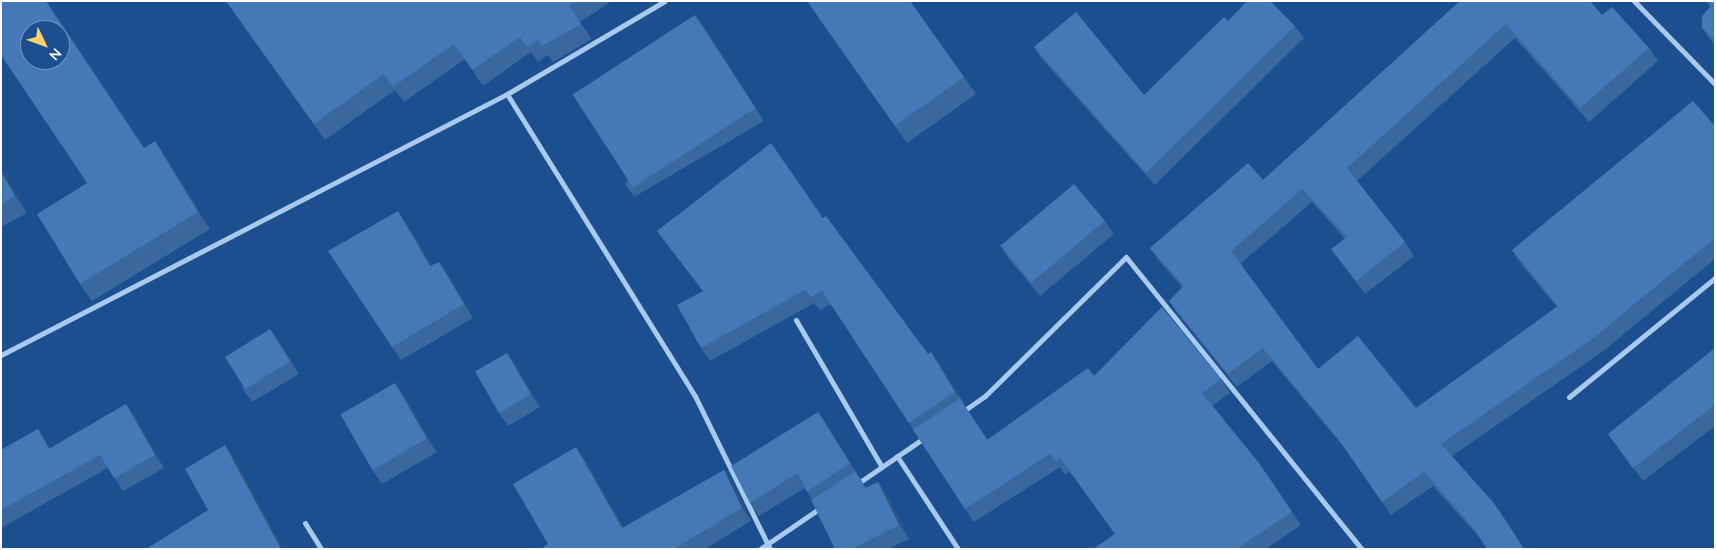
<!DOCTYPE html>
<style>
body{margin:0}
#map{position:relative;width:1716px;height:550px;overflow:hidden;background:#1b4f8f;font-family:Quicksand,sans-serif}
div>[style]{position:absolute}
.minor>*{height:5px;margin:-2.5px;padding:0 2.5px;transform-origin:2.5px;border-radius:2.5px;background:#a9c9ee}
.wall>*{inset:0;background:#3a679d}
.shaded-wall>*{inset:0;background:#305480}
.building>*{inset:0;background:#4478b7;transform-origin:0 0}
span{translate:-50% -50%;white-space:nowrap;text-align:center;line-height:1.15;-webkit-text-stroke:5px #1b4f8f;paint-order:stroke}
.frame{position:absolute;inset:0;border:2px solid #fff;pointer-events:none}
.north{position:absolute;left:20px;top:20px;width:50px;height:50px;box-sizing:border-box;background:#1b4f8f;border:1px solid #7695bc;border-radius:50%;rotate:132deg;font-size:14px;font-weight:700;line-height:20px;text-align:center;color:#fff}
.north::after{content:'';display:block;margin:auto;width:18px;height:22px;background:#ffd166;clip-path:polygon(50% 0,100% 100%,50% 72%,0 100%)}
</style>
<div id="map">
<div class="minor">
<i style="left:1634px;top:1px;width:116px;rotate:45.7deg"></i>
<i style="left:507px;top:94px;width:356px;rotate:58.1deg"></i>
<i style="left:695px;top:396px;width:170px;rotate:63.9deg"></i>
<i style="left:796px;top:320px;width:170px;rotate:59.7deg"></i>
<i style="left:1px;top:355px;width:569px;rotate:-27.29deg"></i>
<i style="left:507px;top:94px;width:183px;rotate:-30.5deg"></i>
<i style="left:1569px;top:397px;width:188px;rotate:-39.2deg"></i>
<i style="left:962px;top:412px;width:28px;rotate:-35deg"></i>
<i style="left:985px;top:396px;width:198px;rotate:-44.6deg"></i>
<i style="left:1126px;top:257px;width:375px;rotate:51.1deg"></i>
<i style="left:897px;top:456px;width:111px;rotate:56.7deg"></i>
<i style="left:857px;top:484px;width:81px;rotate:-34.5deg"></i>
<i style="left:305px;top:523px;width:31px;rotate:58deg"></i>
<i style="left:760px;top:549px;width:73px;rotate:-34.3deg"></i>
</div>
<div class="wall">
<i style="clip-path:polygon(226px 1px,612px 1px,580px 22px,592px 39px,553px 62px,548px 55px,538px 62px,531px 52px,483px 86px,465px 59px,404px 102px,395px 90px,325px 140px)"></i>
<i style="clip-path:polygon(807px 1px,910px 1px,976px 94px,907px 143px)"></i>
<i style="clip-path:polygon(1460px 1px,1602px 15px,1649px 48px,1658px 61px,1589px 122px,1515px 38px,1357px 181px,1405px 242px,1414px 256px,1365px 294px,1331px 249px,1345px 239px,1312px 202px,1240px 264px,1318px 369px,1416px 408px,1557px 307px,1521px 264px,1512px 250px,1715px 126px,1715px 259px,1602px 352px,1452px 456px,1503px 515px,1524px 549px,1487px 549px,1480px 538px,1433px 486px,1391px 515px,1348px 452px,1272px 361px,1237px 387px,1178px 314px,1169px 301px,1182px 287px,1159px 261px,1150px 248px,1263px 180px)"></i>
<i style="clip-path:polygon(1706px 1px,1715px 1px,1715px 46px,1702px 28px,1711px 7px)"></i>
<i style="clip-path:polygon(1228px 21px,1295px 26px,1304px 38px,1155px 185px,1042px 59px,1034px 47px,1144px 95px)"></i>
<i style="clip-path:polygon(705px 28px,764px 121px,634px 197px,625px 184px)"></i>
<i style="clip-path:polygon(145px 148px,167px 158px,210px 229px,92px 301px,80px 284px)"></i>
<i style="clip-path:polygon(1px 168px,27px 213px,1px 227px)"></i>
<i style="clip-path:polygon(823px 218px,928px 354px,931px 352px,940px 365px,964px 405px,988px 440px,1094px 376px,1221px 379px,1230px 393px,1212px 406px,1269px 477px,1301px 525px,1266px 549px,1093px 549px,1115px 534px,1070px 471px,1065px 475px,1060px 467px,974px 522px,831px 304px,820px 310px,814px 303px,710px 361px,701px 348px,703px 291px,657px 231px)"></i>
<i style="clip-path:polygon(1105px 221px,1114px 234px,1040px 296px,1009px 259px,1000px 245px)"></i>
<i style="clip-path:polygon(407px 224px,432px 266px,448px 275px,473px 318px,401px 360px,392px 347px)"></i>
<i style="clip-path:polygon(270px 329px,280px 342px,299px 374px,252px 402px,242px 388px)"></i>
<i style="clip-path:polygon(1715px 348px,1715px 426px,1643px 481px,1608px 434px)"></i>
<i style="clip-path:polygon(507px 353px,516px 366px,540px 407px,508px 426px,499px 413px)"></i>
<i style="clip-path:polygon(395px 383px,404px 396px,437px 452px,382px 484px,373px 471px)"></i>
<i style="clip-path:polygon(126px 404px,135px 417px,164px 468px,123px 491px,108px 468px,1px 528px,1px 450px,38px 429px,50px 448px)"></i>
<i style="clip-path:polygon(818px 412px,827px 425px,866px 488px,878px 482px,887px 495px,909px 539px,888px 549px,835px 549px,812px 499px,805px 488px,759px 516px,750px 503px)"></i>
<i style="clip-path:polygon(585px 460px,624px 528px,724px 470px,733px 483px,751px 521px,705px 549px,541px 549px,548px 544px)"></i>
</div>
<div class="shaded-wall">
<i style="clip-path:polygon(695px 15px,705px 28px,764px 121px,755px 108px)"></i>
<i style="clip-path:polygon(155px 141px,167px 158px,210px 229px,198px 212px)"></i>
<i style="clip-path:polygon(1px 168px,27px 213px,15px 196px,1px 172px)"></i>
<i style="clip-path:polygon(398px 211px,407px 224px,440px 280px,430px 266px)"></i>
<i style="clip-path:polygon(439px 262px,448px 275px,473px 318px,464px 304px)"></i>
<i style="clip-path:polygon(270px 329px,280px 342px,299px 374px,290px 361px)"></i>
<i style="clip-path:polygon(931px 352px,940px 365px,965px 405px,955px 392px)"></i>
<i style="clip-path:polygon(507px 353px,516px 366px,540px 407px,531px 394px)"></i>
<i style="clip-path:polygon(395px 383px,404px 396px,437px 452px,427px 439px)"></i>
<i style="clip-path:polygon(126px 404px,135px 417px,164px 468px,155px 455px)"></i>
<i style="clip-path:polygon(818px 412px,827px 425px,859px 476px,850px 463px)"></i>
<i style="clip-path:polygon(38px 429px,47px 442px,58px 462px,49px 449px)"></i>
<i style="clip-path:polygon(225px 445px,235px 458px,283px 549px,281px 549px)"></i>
<i style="clip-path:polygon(576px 447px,585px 460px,632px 541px,622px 528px)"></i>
<i style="clip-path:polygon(724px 470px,733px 483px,751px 521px,742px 508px)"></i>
<i style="clip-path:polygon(878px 482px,887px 495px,909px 539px,899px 525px)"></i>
<i style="clip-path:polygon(1493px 502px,1503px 515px,1524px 549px)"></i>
</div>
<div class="building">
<i style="clip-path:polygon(evenodd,1px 1px,46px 1px,144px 148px,155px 141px,198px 212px,80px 284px,37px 214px,87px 183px,1px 55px,1px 1px,30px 30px,60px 30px,60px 60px,30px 60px,30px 30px)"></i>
<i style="clip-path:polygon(226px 1px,576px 1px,569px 6px,581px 24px,542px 46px,538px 40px,527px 47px,520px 37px,472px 70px,454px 44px,393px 87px,384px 74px,314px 124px)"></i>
<i style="clip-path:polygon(807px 1px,910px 1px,964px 77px,895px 126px)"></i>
<i style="clip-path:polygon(1247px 1px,1270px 1px,1295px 26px,1146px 173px,1034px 47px,1076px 12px,1144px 95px,1224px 17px,1228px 21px)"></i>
<i style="clip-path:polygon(1460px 1px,1590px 1px,1602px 15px,1612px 7px,1649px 48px,1580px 108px,1506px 24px,1347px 168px,1405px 242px,1356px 281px,1331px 249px,1347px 237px,1302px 189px,1231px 251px,1318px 369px,1358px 336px,1416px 408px,1558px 306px,1512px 250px,1693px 101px,1715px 126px,1715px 238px,1592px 339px,1441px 444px,1493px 502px,1524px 549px,1487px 549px,1473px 527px,1424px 472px,1382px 502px,1339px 440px,1263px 348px,1228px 374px,1169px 301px,1184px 286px,1150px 248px,1248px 163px,1263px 180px)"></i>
<i style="clip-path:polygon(1709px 1px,1715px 1px,1715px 40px,1702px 28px,1702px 16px,1712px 5px)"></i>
<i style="left:695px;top:15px;width:111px;height:146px;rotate:57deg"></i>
<i style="clip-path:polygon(771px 143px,823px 218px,826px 216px,928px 354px,931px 352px,955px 392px,909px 423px,822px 291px,811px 297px,805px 290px,701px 348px,677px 305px,703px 291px,657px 231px)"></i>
<i style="clip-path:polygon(1px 172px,15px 196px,1px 204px)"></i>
<i style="left:1074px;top:184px;width:48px;height:96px;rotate:50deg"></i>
<i style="clip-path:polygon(398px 211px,430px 266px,439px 262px,464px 304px,392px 347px,328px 251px)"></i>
<i style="clip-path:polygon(1162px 307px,1221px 379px,1202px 393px,1259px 463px,1292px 512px,1236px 549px,1093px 549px,1115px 534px,1060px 458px,1056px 461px,1050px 454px,965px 509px,913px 430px,960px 398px,987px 440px,1088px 368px,1094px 376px)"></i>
<i style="left:270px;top:329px;width:38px;height:53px;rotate:58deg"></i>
<i style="clip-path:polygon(1715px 348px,1715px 405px,1633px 468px,1608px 434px)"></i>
<i style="left:507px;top:353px;width:48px;height:37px;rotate:60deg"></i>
<i style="left:395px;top:383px;width:64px;height:63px;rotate:60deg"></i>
<i style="clip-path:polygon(126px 404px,155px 455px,114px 478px,100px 455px,1px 510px,1px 450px,38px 429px,49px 449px)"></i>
<i style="clip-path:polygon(818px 412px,850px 463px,807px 492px,798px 473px,750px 503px,731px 466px)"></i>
<i style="clip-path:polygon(225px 445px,281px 549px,146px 549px,208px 510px,185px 469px)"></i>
<i style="clip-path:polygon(576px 447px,622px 528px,724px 470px,742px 508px,674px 549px,541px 549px,548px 544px,513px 484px)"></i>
<i style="clip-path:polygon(855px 471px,865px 488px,878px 482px,899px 525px,852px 549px,835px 549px,811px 500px)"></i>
</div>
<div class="frame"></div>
<div class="north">N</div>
</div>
